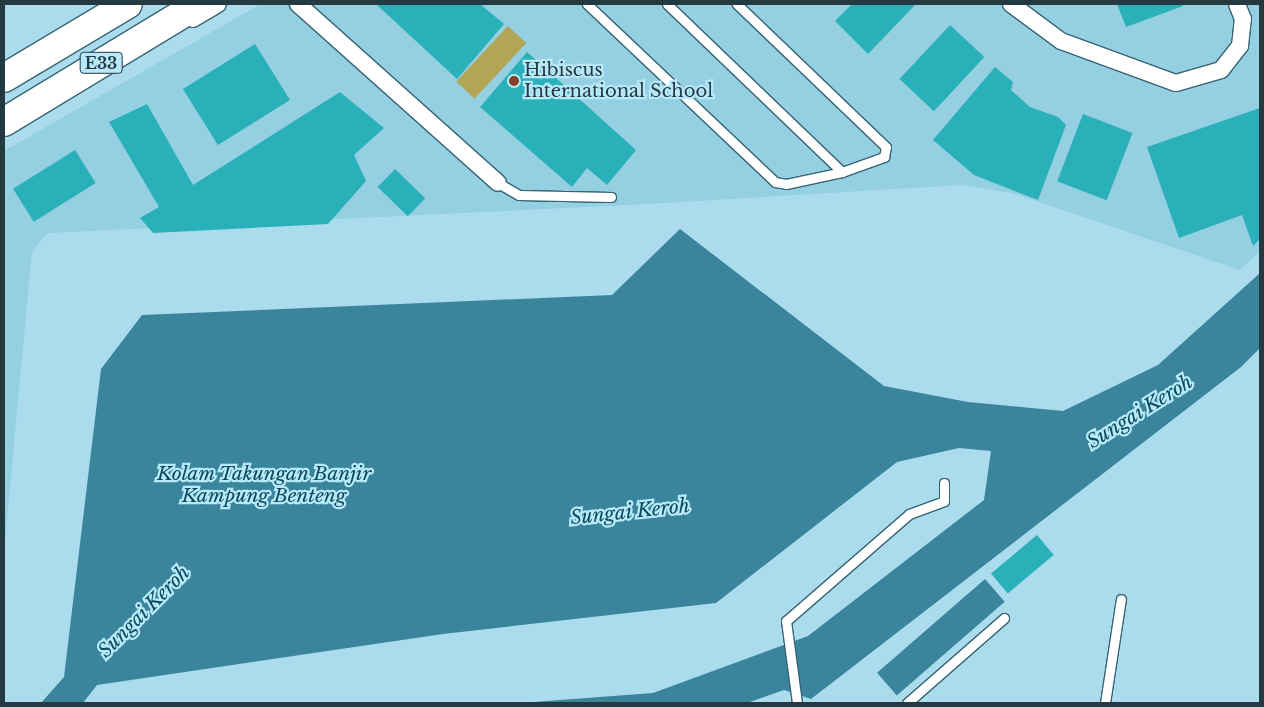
<!DOCTYPE html>
<style>
body{margin:0}
#map{position:relative;width:1264px;height:707px;overflow:hidden;background:#aadced;font-family:"Libre Baskerville",serif}
div>[style]{position:absolute}
.built>*{inset:0;background:#94cfe2}
.green>*{inset:0;background:#b2a656;transform-origin:0 0}
.water>*{inset:0;background:#3a859c;transform-origin:0 0}
.building>*{inset:0;background:#2ab0b8;transform-origin:0 0}
.roads{filter:drop-shadow(1px 0 #356474) drop-shadow(-1px 0 #356474) drop-shadow(0 1px #356474) drop-shadow(0 -1px #356474)}
.service>*{height:9px;margin:-4.5px;padding:0 4.5px;transform-origin:4.5px;border-radius:4.5px;background:#fff}
.minor>*{height:16px;margin:-8px;padding:0 8px;transform-origin:8px;border-radius:8px;background:#fff}
.motorway>*{height:28px;margin:-14px;padding:0 14px;transform-origin:14px;border-radius:14px;background:#fff}
.dots>*{width:14px;height:14px;translate:-50% -50%;box-sizing:border-box;border:2px solid #b7e9fb;border-radius:50%}
span{translate:-50% -50%;white-space:nowrap;text-align:center;line-height:1.15;-webkit-text-stroke:4.5px #b7e9fb;paint-order:stroke}
.shield-label span{padding:1px 4px;background:#b7e9fb;border:1px solid;border-radius:4px;-webkit-text-stroke-width:0}
.shield-label{font-size:16px;color:#253940;font-weight:700}
.poi-label{font-size:18px;color:#253940}
.left{translate:0 -50%;text-align:left}
.water-label{font-size:19px;color:#084a5b;font-style:italic}
.frame{position:absolute;inset:0;border:5px solid #253940;pointer-events:none}
</style>
<div id="map">
<div class="built">
<i style="clip-path:polygon(261px 4px,1260px 4px,1260px 251px,1240px 270px,1012px 193px,962px 185px,647px 204px,48px 233px,32px 251px,4px 551px,4px 151px)"></i>
</div>
<div class="green">
<i style="left:508px;top:26px;width:25px;height:76px;rotate:43deg"></i>
</div>
<div class="water">
<i style="clip-path:polygon(680px 229px,884px 386px,968px 402px,1063px 411px,1158px 365px,1260px 273px,1260px 348px,1241px 367px,811px 699px,784px 690px,747px 703px,520px 703px,653px 693px,808px 636px,984px 500px,991px 451px,959px 448px,897px 462px,716px 603px,443px 634px,97px 685px,83px 703px,41px 703px,64px 677px,101px 369px,142px 315px,612px 295px)"></i>
<i style="left:985px;top:579px;width:30px;height:143px;rotate:49deg"></i>
</div>
<div class="building">
<i style="clip-path:polygon(376px 4px,480px 4px,504px 24px,457px 79px)"></i>
<i style="clip-path:polygon(852px 4px,916px 4px,868px 54px,835px 21px)"></i>
<i style="clip-path:polygon(1117px 4px,1182px 4px,1183px 6px,1126px 27px)"></i>
<i style="left:950px;top:25px;width:47px;height:74px;rotate:43deg"></i>
<i style="left:255px;top:44px;width:66px;height:85px;rotate:58deg"></i>
<i style="clip-path:polygon(527px 52px,636px 150px,607px 185px,587px 168px,572px 187px,480px 107px)"></i>
<i style="clip-path:polygon(995px 67px,1013px 82px,1011px 90px,1030px 107px,1058px 117px,1066px 125px,1038px 200px,974px 175px,933px 140px)"></i>
<i style="clip-path:polygon(340px 92px,384px 128px,354px 155px,366px 181px,328px 224px,153px 233px,140px 218px,159px 207px,109px 122px,147px 104px,193px 185px)"></i>
<i style="clip-path:polygon(1260px 108px,1260px 239px,1253px 246px,1242px 215px,1179px 238px,1147px 147px)"></i>
<i style="left:1083px;top:114px;width:53px;height:72px;rotate:21deg"></i>
<i style="left:75px;top:150px;width:39px;height:73px;rotate:58deg"></i>
<i style="left:395px;top:169px;width:42px;height:25px;rotate:44deg"></i>
<i style="left:1037px;top:535px;width:26px;height:60px;rotate:50deg"></i>
</div>
<div class="roads">
<div class="service">
<i style="left:587px;top:4px;width:259px;rotate:43.4deg"></i>
<i style="left:775px;top:182px;width:11px;rotate:10deg"></i>
<i style="left:786px;top:184px;width:57px;rotate:-12.1deg"></i>
<i style="left:842px;top:172px;width:45px;rotate:-19.7deg"></i>
<i style="left:884px;top:157px;width:10px;rotate:-79deg"></i>
<i style="left:886px;top:147px;width:207px;rotate:-136.2deg"></i>
<i style="left:667px;top:4px;width:243px;rotate:43.8deg"></i>
<i style="left:498px;top:183px;width:24px;rotate:30deg"></i>
<i style="left:519px;top:195px;width:92px;rotate:1.2deg"></i>
<i style="left:797px;top:703px;width:83px;rotate:-97.6deg"></i>
<i style="left:786px;top:621px;width:163px;rotate:-41deg"></i>
<i style="left:909px;top:514px;width:37px;rotate:-20deg"></i>
<i style="left:944px;top:501px;width:18px;rotate:-90deg"></i>
<i style="left:907px;top:703px;width:129px;rotate:-41.2deg"></i>
<i style="left:1105px;top:703px;width:105px;rotate:-81.3deg"></i>
</div>
<div class="minor">
<i style="left:298px;top:4px;width:268px;rotate:41.8deg"></i>
<i style="left:1011px;top:4px;width:62px;rotate:36.5deg"></i>
<i style="left:1061px;top:41px;width:122px;rotate:20.1deg"></i>
<i style="left:1176px;top:83px;width:47px;rotate:-16.1deg"></i>
<i style="left:1221px;top:70px;width:31px;rotate:-52deg"></i>
<i style="left:1240px;top:46px;width:27px;rotate:-84deg"></i>
<i style="left:1243px;top:19px;width:16px;rotate:-112deg"></i>
<i style="left:193px;top:19px;width:29px;rotate:-31deg"></i>
</div>
<div class="motorway">
<i style="left:4px;top:78px;width:144px;rotate:-30.8deg"></i>
<i style="left:4px;top:122px;width:228px;rotate:-31.2deg"></i>
</div>
</div>
<div class="dots">
<i style="left:514px;top:81px;background:#883f23"></i>
</div>
<div class="shield-label">
<span style="left:101px;top:63px">E33</span>
</div>
<div class="poi-label">
<span class="left" style="left:524px;top:81px">Hibiscus<br>International School</span>
</div>
<div class="water-label">
<span style="left:1140px;top:412px;rotate:-32deg">Sungai Keroh</span>
<span style="left:264px;top:485px">Kolam Takungan Banjir<br>Kampung Benteng</span>
<span style="left:630px;top:512px;rotate:-6deg">Sungai Keroh</span>
<span style="left:144px;top:612px;rotate:-45deg">Sungai Keroh</span>
</div>
<div class="frame"></div>
</div>
